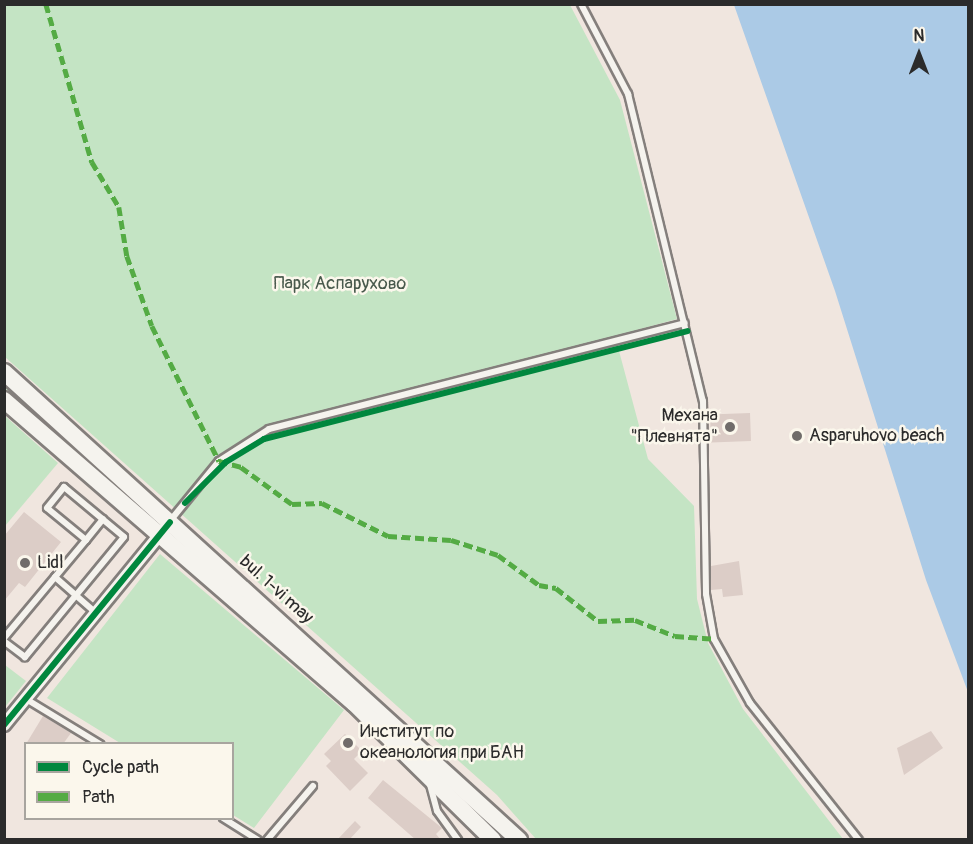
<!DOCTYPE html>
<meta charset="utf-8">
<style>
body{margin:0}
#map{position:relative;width:973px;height:844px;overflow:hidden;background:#f0e6df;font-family:Pangolin,sans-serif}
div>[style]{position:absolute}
.green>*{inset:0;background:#c4e4c4}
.water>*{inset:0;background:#abcae6}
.building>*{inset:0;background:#dccdc7;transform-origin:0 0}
.roads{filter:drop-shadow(2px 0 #847f7c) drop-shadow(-2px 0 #847f7c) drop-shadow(0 2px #847f7c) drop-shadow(0 -2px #847f7c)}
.lane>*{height:6px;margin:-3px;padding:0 3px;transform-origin:3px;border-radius:3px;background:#f5f3ee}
.street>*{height:12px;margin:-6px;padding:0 6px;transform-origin:6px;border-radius:6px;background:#f5f3ee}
.secondary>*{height:16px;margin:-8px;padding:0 8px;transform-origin:8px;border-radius:8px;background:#f5f3ee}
.quiet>*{height:4.5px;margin-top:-2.25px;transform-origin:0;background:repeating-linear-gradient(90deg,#54ab44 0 9px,transparent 0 13.5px)}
.cycleway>*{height:6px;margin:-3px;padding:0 3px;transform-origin:3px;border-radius:3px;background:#00873e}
.dots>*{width:16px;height:16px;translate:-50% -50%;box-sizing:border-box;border:3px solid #fbf7ec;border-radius:50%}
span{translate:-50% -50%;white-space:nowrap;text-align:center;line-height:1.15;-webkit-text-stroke:5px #fbf7ec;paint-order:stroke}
.park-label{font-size:18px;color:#48594c}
.poi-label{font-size:18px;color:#2b2b2b}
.right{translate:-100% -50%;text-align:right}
.left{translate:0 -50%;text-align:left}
.street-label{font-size:18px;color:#2b2b2b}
.frame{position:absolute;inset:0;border:6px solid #2b2b2b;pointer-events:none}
.legend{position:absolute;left:24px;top:742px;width:210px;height:78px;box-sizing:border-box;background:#fbf7ec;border:2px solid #a8a59f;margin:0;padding:8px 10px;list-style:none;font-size:18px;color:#2b2b2b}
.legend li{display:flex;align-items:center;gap:12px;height:30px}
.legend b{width:30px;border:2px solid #a8a59f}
.north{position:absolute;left:889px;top:24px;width:60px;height:60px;-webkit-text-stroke:4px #fbf7ec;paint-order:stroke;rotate:0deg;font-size:16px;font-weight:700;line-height:24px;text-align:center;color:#2b2b2b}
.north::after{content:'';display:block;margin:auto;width:21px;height:27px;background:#2b2b2b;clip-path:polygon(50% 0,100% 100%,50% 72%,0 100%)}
</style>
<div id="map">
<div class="green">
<i style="clip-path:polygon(5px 5px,570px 5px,620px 100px,677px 319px,615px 336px,648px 459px,694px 506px,697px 599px,708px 643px,743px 709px,843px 839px,536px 839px,497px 795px,5px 357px)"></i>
<i style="clip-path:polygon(4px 377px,150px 516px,5px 393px)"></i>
<i style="clip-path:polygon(5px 416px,58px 463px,5px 526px)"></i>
<i style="clip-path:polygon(160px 554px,344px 710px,254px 828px,233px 815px,232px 744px,120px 743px,47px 698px)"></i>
<i style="clip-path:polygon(5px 665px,26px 681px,5px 707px)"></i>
</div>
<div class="water">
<i style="clip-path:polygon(734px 5px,968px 5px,968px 692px,926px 580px,835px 291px)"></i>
</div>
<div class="building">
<i style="left:750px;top:413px;width:28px;height:40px;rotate:88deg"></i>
<i style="clip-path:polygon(24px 512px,61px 542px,25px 587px,19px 583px,4px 601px,4px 536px)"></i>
<i style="clip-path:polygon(739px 561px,743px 595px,723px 597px,722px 589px,711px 590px,711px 566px)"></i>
<i style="clip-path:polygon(43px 716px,71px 733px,63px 744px,26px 744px)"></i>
<i style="clip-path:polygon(931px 731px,943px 748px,904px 775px,897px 748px)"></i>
<i style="clip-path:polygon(345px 734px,362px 751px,354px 759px,368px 773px,350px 791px,326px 766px,331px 761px,324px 754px)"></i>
<i style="clip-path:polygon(383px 780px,442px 828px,436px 834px,441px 840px,416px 840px,368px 798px)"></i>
<i style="clip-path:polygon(355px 821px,361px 827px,349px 840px,337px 840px)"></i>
</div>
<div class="roads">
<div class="lane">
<i style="left:581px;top:4px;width:102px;rotate:62.4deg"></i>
<i style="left:628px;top:94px;width:316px;rotate:76.3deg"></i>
<i style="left:703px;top:401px;width:193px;rotate:89.1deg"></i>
<i style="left:706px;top:594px;width:46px;rotate:79.9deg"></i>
<i style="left:714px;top:639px;width:73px;rotate:60.6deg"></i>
<i style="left:750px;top:703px;width:175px;rotate:51.5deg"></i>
<i style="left:170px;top:521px;width:77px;rotate:-50.8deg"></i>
<i style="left:219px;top:461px;width:59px;rotate:-32.6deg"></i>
<i style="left:269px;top:429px;width:429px;rotate:-14.3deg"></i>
<i style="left:86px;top:540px;width:27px;rotate:-51deg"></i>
<i style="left:55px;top:577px;width:55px;rotate:41.3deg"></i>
<i style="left:4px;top:638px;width:128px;rotate:-50.1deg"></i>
<i style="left:86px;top:540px;width:50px;rotate:-140.6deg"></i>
<i style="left:47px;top:508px;width:27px;rotate:-51deg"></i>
<i style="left:64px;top:487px;width:78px;rotate:39.8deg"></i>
<i style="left:124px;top:537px;width:156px;rotate:129.5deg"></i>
<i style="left:25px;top:657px;width:26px;rotate:-143deg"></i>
<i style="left:26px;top:699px;width:87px;rotate:31.3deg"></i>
<i style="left:429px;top:781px;width:31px;rotate:75deg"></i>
<i style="left:437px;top:811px;width:36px;rotate:54deg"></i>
<i style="left:223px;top:818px;width:41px;rotate:32.2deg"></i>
<i style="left:267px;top:840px;width:71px;rotate:-49.6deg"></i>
</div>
<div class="street">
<i style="left:4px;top:725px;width:254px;rotate:-50.7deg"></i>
</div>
<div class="secondary">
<i style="left:4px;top:372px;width:696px;rotate:42.26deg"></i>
<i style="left:4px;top:400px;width:463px;rotate:40.9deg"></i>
<i style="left:354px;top:703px;width:195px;rotate:44.6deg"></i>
</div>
</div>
<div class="quiet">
<i style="left:46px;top:4px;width:165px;rotate:73.8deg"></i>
<i style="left:92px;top:162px;width:52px;rotate:59deg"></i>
<i style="left:119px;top:207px;width:50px;rotate:80.7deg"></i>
<i style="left:127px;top:256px;width:74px;rotate:70.3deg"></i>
<i style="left:152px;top:326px;width:151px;rotate:63.6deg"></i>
<i style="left:219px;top:461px;width:23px;rotate:15deg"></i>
<i style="left:241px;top:467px;width:63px;rotate:36deg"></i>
<i style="left:292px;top:504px;width:30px;rotate:-2deg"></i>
<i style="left:322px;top:503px;width:74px;rotate:26.6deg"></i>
<i style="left:388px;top:536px;width:63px;rotate:3.6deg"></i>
<i style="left:451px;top:540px;width:49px;rotate:17.7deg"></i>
<i style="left:498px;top:555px;width:51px;rotate:36.2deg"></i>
<i style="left:539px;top:585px;width:17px;rotate:10deg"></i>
<i style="left:556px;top:588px;width:53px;rotate:38.2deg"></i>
<i style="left:598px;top:621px;width:37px;rotate:-2deg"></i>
<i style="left:635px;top:620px;width:43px;rotate:21.8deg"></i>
<i style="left:675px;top:636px;width:39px;rotate:4deg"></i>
</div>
<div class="cycleway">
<i style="left:185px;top:503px;width:58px;rotate:-45deg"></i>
<i style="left:226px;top:462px;width:44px;rotate:-31.2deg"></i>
<i style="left:264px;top:439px;width:437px;rotate:-14.3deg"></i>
<i style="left:4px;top:725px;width:262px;rotate:-50.7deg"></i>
</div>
<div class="dots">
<i style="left:730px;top:427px;background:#706c6a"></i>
<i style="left:797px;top:436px;background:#706c6a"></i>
<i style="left:25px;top:563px;background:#706c6a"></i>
<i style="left:348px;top:743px;background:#706c6a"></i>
</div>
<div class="park-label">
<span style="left:340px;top:284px">Парк Аспарухово</span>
</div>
<div class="poi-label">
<span class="right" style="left:718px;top:427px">Механа<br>"Плевнята"</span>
<span class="left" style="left:809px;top:436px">Asparuhovo beach</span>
<span class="left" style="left:37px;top:563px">Lidl</span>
<span class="left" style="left:360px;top:743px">Институт по<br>океанология при БАН</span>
</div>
<div class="street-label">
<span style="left:276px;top:590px;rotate:42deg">bul. 1-vi may</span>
</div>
<div class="frame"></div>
<ul class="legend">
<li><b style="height:8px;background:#00873e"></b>Cycle path</li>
<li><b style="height:8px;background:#54ab44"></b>Path</li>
</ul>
<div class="north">N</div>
</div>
